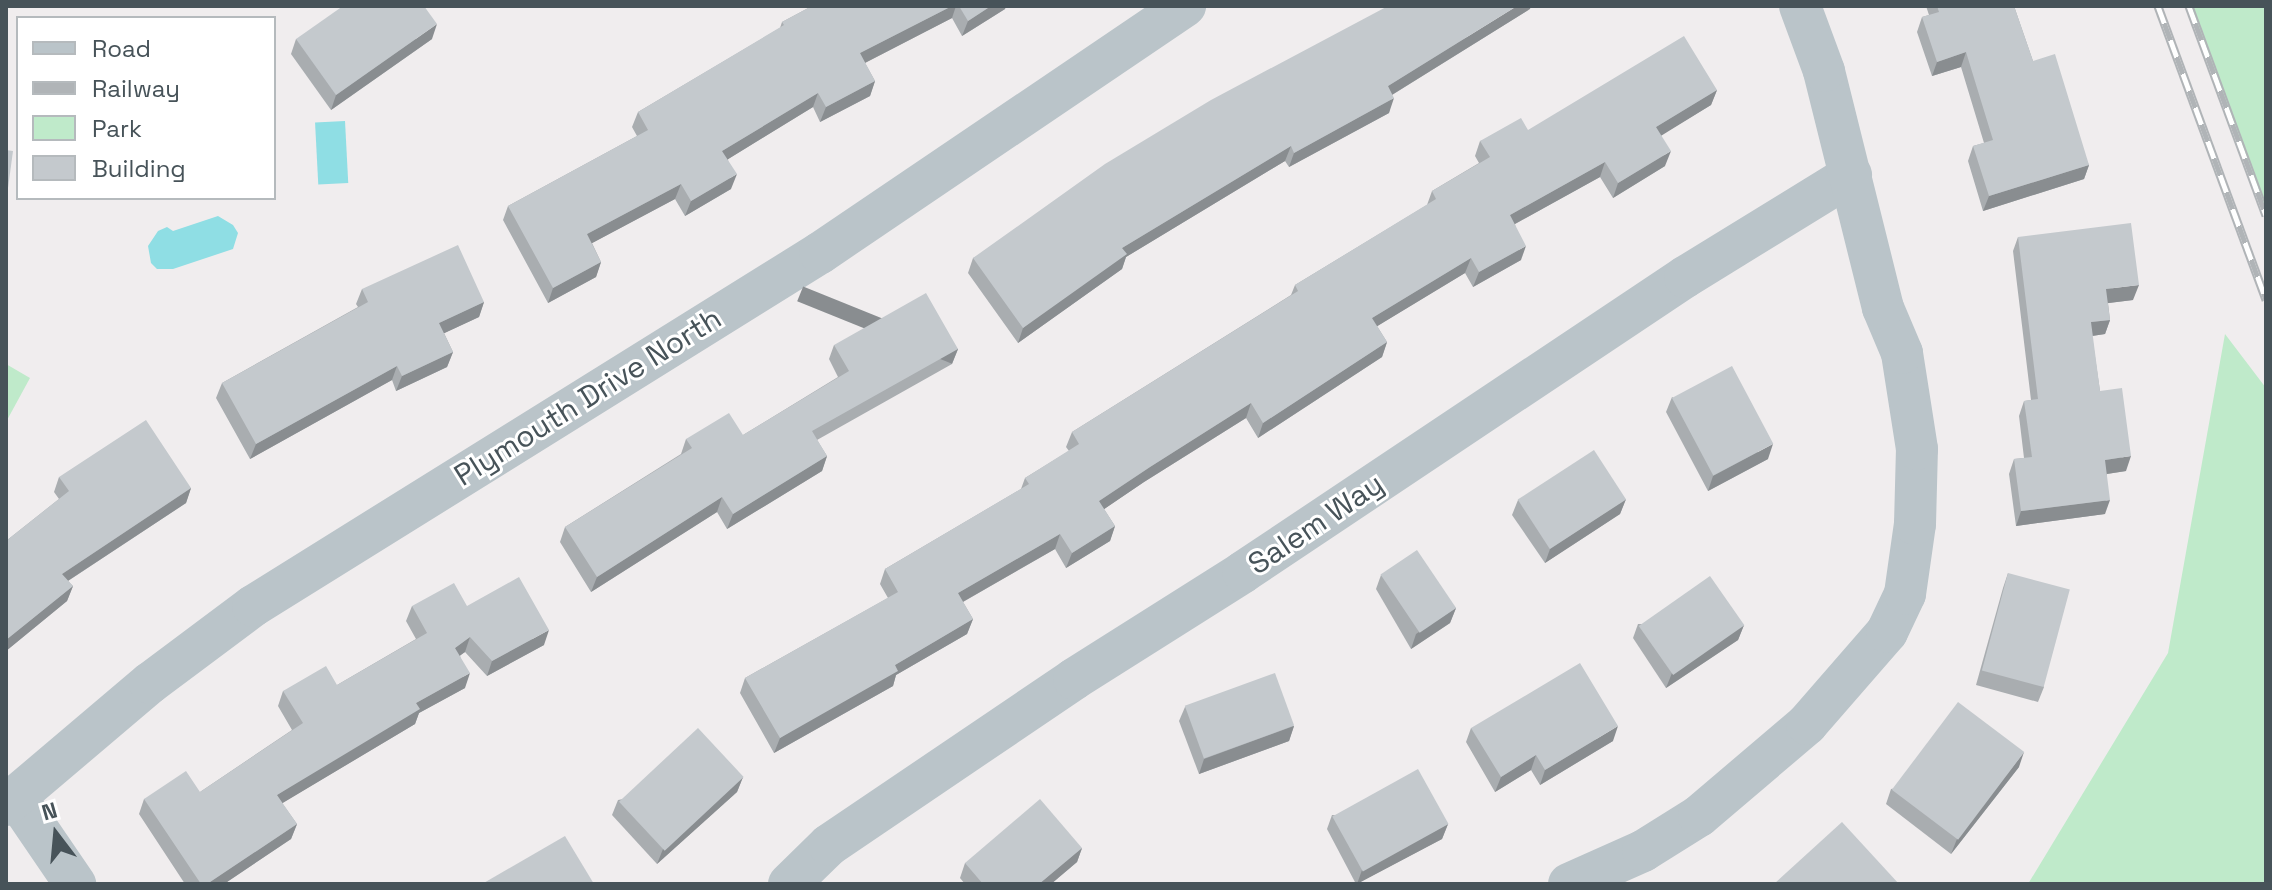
<!DOCTYPE html>
<style>
body{margin:0}
#map{position:relative;width:2272px;height:890px;overflow:hidden;background:#f0edee;font-family:"Space Grotesk",sans-serif}
div>[style]{position:absolute}
.green>*{inset:0;background:#bfeaca}
.water>*{inset:0;background:#8fdee4;transform-origin:0 0}
.minor>*{height:42px;margin:-21px;padding:0 21px;transform-origin:21px;border-radius:21px;background:#bac4c9}
.rail>*{height:9px;margin-top:-4.5px;transform-origin:0;background:repeating-linear-gradient(90deg,#fff 0 18px,#b0b4b7 0 36px);box-sizing:border-box;border-block:2px solid #b0b4b7}
.wall>*{inset:0;background:#a9adb0}
.shaded-wall>*{inset:0;background:#898d90;transform-origin:0 0}
.building>*{inset:0;background:#c4c9cd;transform-origin:0 0}
span{translate:-50% -50%;white-space:nowrap;text-align:center;line-height:1.15;-webkit-text-stroke:6px #fff;paint-order:stroke}
.street-label{font-size:30px;color:#475359}
.frame{position:absolute;inset:0;border:8px solid #475359;pointer-events:none}
.legend{position:absolute;left:16px;top:16px;width:260px;height:184px;box-sizing:border-box;background:#fff;border:2px solid #b5babd;margin:0;padding:10px 14px;list-style:none;font-size:24px;color:#475359}
.legend li{display:flex;align-items:center;gap:16px;height:40px}
.legend b{width:40px;border:2px solid #b5babd}
.north{position:absolute;left:16px;top:794px;width:80px;height:80px;-webkit-text-stroke:6px #fff;paint-order:stroke;rotate:344deg;font-size:22px;font-weight:700;line-height:32px;text-align:center;color:#475359}
.north::after{content:'';display:block;margin:auto;width:28px;height:36px;background:#475359;clip-path:polygon(50% 0,100% 100%,50% 72%,0 100%)}
</style>
<div id="map">
<div class="green">
<i style="clip-path:polygon(2190px 6px,2266px 6px,2266px 214px)"></i>
<i style="clip-path:polygon(2225px 334px,2266px 388px,2266px 884px,2028px 884px,2168px 653px)"></i>
<i style="clip-path:polygon(6px 364px,30px 378px,6px 422px)"></i>
</div>
<div class="water">
<i style="left:345px;top:121px;width:62px;height:30px;rotate:87deg"></i>
<i style="clip-path:polygon(218px 216px,233px 225px,238px 233px,233px 249px,173px 269px,157px 269px,151px 263px,148px 246px,158px 231px,167px 227px,173px 231px)"></i>
</div>
<div class="minor">
<i style="left:15px;top:796px;width:107px;rotate:55.7deg"></i>
<i style="left:6px;top:805px;width:189px;rotate:-40.3deg"></i>
<i style="left:150px;top:683px;width:129px;rotate:-36.8deg"></i>
<i style="left:253px;top:606px;width:668px;rotate:-31.91deg"></i>
<i style="left:820px;top:253px;width:441px;rotate:-34.1deg"></i>
<i style="left:789px;top:884px;width:56px;rotate:-44.3deg"></i>
<i style="left:829px;top:845px;width:296px;rotate:-34.1deg"></i>
<i style="left:1074px;top:679px;width:200px;rotate:-32.3deg"></i>
<i style="left:1243px;top:572px;width:531px;rotate:-33.72deg"></i>
<i style="left:1685px;top:277px;width:195px;rotate:-31.6deg"></i>
<i style="left:1569px;top:884px;width:81px;rotate:-24deg"></i>
<i style="left:1643px;top:851px;width:66px;rotate:-32deg"></i>
<i style="left:1699px;top:816px;width:142px;rotate:-40.4deg"></i>
<i style="left:1807px;top:724px;width:122px;rotate:-49deg"></i>
<i style="left:1887px;top:632px;width:42px;rotate:-64.7deg"></i>
<i style="left:1905px;top:594px;width:71px;rotate:-81.9deg"></i>
<i style="left:1915px;top:524px;width:75px;rotate:-88.5deg"></i>
<i style="left:1917px;top:449px;width:97px;rotate:-98.9deg"></i>
<i style="left:1902px;top:353px;width:49px;rotate:-112.9deg"></i>
<i style="left:1883px;top:308px;width:244px;rotate:-104deg"></i>
<i style="left:1824px;top:71px;width:69px;rotate:-110.3deg"></i>
</div>
<div class="rail">
<i style="left:2158px;top:6px;width:313px;rotate:69.8deg"></i>
<i style="left:2189px;top:6px;width:223px;rotate:69.8deg"></i>
</div>
<div class="wall">
<i style="clip-path:polygon(812px 6px,1006px 6px,1005px 9px,962px 36px,952px 18px,865px 63px,875px 81px,870px 96px,820px 122px,813px 107px,728px 159px,731px 189px,685px 216px,675px 199px,592px 243px,601px 262px,596px 277px,548px 303px,503px 220px,508px 206px,637px 136px,632px 127px,638px 112px,780px 28px,782px 22px)"></i>
<i style="clip-path:polygon(1926px 6px,2014px 6px,2033px 61px,2089px 165px,2084px 179px,1983px 211px,1968px 161px,1973px 146px,1984px 143px,1961px 67px,1932px 76px,1917px 32px,1922px 17px,1929px 15px)"></i>
<i style="clip-path:polygon(1530px 9px,1392px 95px,1389px 113px,1289px 167px,1285px 161px,1126px 257px,1122px 269px,1018px 343px,968px 273px,973px 258px)"></i>
<i style="clip-path:polygon(296px 39px,432px 39px,331px 110px,291px 54px)"></i>
<i style="clip-path:polygon(1717px 90px,1711px 105px,1661px 135px,1665px 166px,1613px 198px,1600px 177px,1515px 224px,1521px 260px,1473px 287px,1465px 273px,1377px 326px,1387px 342px,1382px 357px,1258px 438px,1246px 418px,1144px 482px,1104px 509px,1115px 526px,1110px 541px,1066px 568px,1055px 549px,963px 602px,973px 619px,967px 634px,896px 675px,893px 686px,774px 753px,740px 693px,745px 678px,888px 598px,880px 584px,885px 569px,1021px 489px,1025px 478px,1069px 451px,1066px 447px,1072px 432px,1291px 295px,1295px 285px,1427px 205px,1432px 191px,1479px 163px,1475px 156px,1480px 141px)"></i>
<i style="clip-path:polygon(2018px 237px,2133px 300px,2108px 303px,2110px 320px,2105px 334px,2092px 336px,2100px 391px,2126px 471px,2107px 474px,2105px 514px,2016px 526px,2009px 474px,2014px 459px,2024px 458px,2019px 416px,2024px 401px,2031px 400px,2013px 251px)"></i>
<i style="clip-path:polygon(362px 289px,484px 302px,479px 317px,444px 333px,453px 352px,447px 367px,396px 391px,392px 380px,250px 459px,216px 398px,222px 383px,358px 307px,356px 304px)"></i>
<i style="clip-path:polygon(834px 345px,958px 349px,952px 364px,817px 440px,827px 456px,822px 471px,727px 529px,717px 512px,591px 592px,560px 542px,565px 527px,681px 454px,686px 439px,743px 435px,838px 377px,829px 359px)"></i>
<i style="clip-path:polygon(1672px 397px,1768px 459px,1708px 491px,1666px 412px)"></i>
<i style="clip-path:polygon(59px 477px,191px 488px,186px 503px,68px 581px,73px 586px,67px 601px,6px 651px,6px 541px,59px 499px,54px 492px)"></i>
<i style="clip-path:polygon(1626px 499px,1620px 514px,1545px 563px,1512px 515px,1518px 500px)"></i>
<i style="clip-path:polygon(2008px 573px,2044px 687px,2038px 702px,1976px 685px,2003px 588px)"></i>
<i style="clip-path:polygon(1381px 575px,1456px 608px,1450px 623px,1411px 649px,1376px 589px)"></i>
<i style="clip-path:polygon(412px 606px,467px 606px,544px 645px,487px 676px,465px 652px,460px 655px,465px 688px,419px 713px,415px 724px,282px 803px,297px 824px,291px 839px,224px 884px,185px 884px,139px 814px,144px 799px,200px 792px,292px 730px,278px 706px,283px 691px,337px 685px,416px 639px,406px 621px)"></i>
<i style="clip-path:polygon(1638px 624px,1744px 625px,1738px 640px,1666px 688px,1633px 638px)"></i>
<i style="clip-path:polygon(1185px 707px,1294px 726px,1289px 741px,1199px 774px,1179px 721px)"></i>
<i style="clip-path:polygon(1471px 728px,1613px 741px,1540px 785px,1531px 770px,1495px 792px,1466px 742px)"></i>
<i style="clip-path:polygon(2019px 767px,1951px 854px,1886px 804px,1891px 789px)"></i>
<i style="clip-path:polygon(743px 777px,737px 792px,657px 864px,612px 815px,618px 800px)"></i>
<i style="clip-path:polygon(1332px 815px,1448px 824px,1442px 839px,1356px 884px,1327px 829px)"></i>
<i style="clip-path:polygon(1082px 848px,1077px 862px,1051px 884px,965px 884px,960px 878px,965px 863px)"></i>
</div>
<div class="shaded-wall">
<i style="clip-path:polygon(952px 6px,956px 6px,952px 18px,855px 68px,860px 53px)"></i>
<i style="clip-path:polygon(991px 6px,1006px 6px,1005px 9px,962px 36px,968px 21px)"></i>
<i style="clip-path:polygon(1517px 6px,1531px 6px,1530px 9px,1382px 101px,1388px 86px)"></i>
<i style="clip-path:polygon(437px 24px,432px 39px,331px 110px,336px 95px)"></i>
<i style="clip-path:polygon(1966px 52px,1961px 67px,1932px 76px,1937px 62px)"></i>
<i style="clip-path:polygon(875px 81px,870px 96px,820px 122px,826px 107px)"></i>
<i style="clip-path:polygon(1717px 90px,1711px 105px,1651px 142px,1656px 127px)"></i>
<i style="clip-path:polygon(818px 93px,813px 107px,717px 166px,722px 151px)"></i>
<i style="clip-path:polygon(1394px 98px,1389px 113px,1289px 167px,1294px 153px)"></i>
<i style="clip-path:polygon(1291px 146px,1285px 161px,1126px 257px,1122px 269px,1018px 343px,1023px 328px,1122px 248px)"></i>
<i style="clip-path:polygon(1671px 151px,1665px 166px,1613px 198px,1618px 183px)"></i>
<i style="clip-path:polygon(1605px 162px,1600px 177px,1504px 230px,1510px 215px)"></i>
<i style="clip-path:polygon(2089px 165px,2084px 179px,1983px 211px,1989px 196px)"></i>
<i style="clip-path:polygon(737px 174px,731px 189px,685px 216px,691px 201px)"></i>
<i style="clip-path:polygon(681px 184px,675px 199px,581px 249px,587px 234px)"></i>
<i style="clip-path:polygon(1526px 246px,1521px 260px,1473px 287px,1479px 272px)"></i>
<i style="clip-path:polygon(1471px 258px,1465px 273px,1366px 333px,1372px 318px)"></i>
<i style="clip-path:polygon(601px 262px,596px 277px,548px 303px,553px 288px)"></i>
<i style="clip-path:polygon(2139px 285px,2133px 300px,2101px 304px,2106px 289px)"></i>
<i style="clip-path:polygon(484px 302px,479px 317px,434px 338px,439px 323px)"></i>
<i style="clip-path:polygon(2110px 320px,2105px 334px,2085px 337px,2091px 322px)"></i>
<i style="clip-path:polygon(1387px 342px,1382px 357px,1258px 438px,1263px 423px)"></i>
<i style="left:958px;top:349px;width:16px;height:167px;rotate:112deg"></i>
<i style="clip-path:polygon(453px 352px,447px 367px,396px 391px,402px 376px)"></i>
<i style="clip-path:polygon(397px 366px,392px 380px,250px 459px,256px 444px)"></i>
<i style="clip-path:polygon(1251px 403px,1246px 418px,1144px 482px,1094px 516px,1099px 501px,1150px 467px)"></i>
<i style="clip-path:polygon(1773px 444px,1768px 459px,1708px 491px,1713px 476px)"></i>
<i style="clip-path:polygon(827px 456px,822px 471px,727px 529px,733px 514px)"></i>
<i style="clip-path:polygon(2131px 456px,2126px 471px,2100px 475px,2105px 460px)"></i>
<i style="clip-path:polygon(191px 488px,186px 503px,57px 588px,62px 574px)"></i>
<i style="clip-path:polygon(722px 497px,717px 512px,591px 592px,597px 577px)"></i>
<i style="clip-path:polygon(1626px 499px,1620px 514px,1545px 563px,1550px 549px)"></i>
<i style="clip-path:polygon(2110px 500px,2105px 514px,2016px 526px,2021px 511px)"></i>
<i style="clip-path:polygon(1115px 526px,1110px 541px,1066px 568px,1072px 553px)"></i>
<i style="clip-path:polygon(1060px 534px,1055px 549px,952px 608px,958px 593px)"></i>
<i style="clip-path:polygon(73px 586px,67px 601px,6px 651px,6px 640px)"></i>
<i style="clip-path:polygon(1456px 608px,1450px 623px,1411px 649px,1416px 634px)"></i>
<i style="clip-path:polygon(973px 619px,967px 634px,896px 675px,893px 686px,774px 753px,780px 738px,895px 665px)"></i>
<i style="clip-path:polygon(1744px 625px,1738px 640px,1666px 688px,1672px 673px)"></i>
<i style="clip-path:polygon(549px 630px,544px 645px,487px 676px,492px 661px)"></i>
<i style="clip-path:polygon(470px 637px,465px 652px,450px 663px,455px 648px)"></i>
<i style="clip-path:polygon(470px 673px,465px 688px,419px 713px,415px 724px,271px 810px,277px 795px,416px 703px)"></i>
<i style="clip-path:polygon(1294px 726px,1289px 741px,1199px 774px,1204px 759px)"></i>
<i style="clip-path:polygon(1618px 726px,1613px 741px,1540px 785px,1545px 770px)"></i>
<i style="clip-path:polygon(2024px 752px,2019px 767px,1951px 854px,1957px 839px)"></i>
<i style="clip-path:polygon(1536px 755px,1531px 770px,1495px 792px,1501px 777px)"></i>
<i style="clip-path:polygon(743px 777px,737px 792px,657px 864px,663px 849px)"></i>
<i style="clip-path:polygon(297px 824px,291px 839px,224px 884px,207px 884px)"></i>
<i style="clip-path:polygon(1448px 824px,1442px 839px,1357px 884px,1362px 870px)"></i>
<i style="clip-path:polygon(1082px 848px,1077px 862px,1051px 884px,1039px 884px)"></i>
</div>
<div class="building">
<i style="clip-path:polygon(343px 6px,424px 6px,437px 24px,336px 95px,296px 39px)"></i>
<i style="clip-path:polygon(812px 6px,952px 6px,860px 53px,875px 81px,826px 107px,818px 93px,722px 151px,737px 174px,691px 201px,681px 184px,587px 234px,601px 262px,553px 288px,508px 206px,648px 130px,638px 112px,784px 25px,782px 22px)"></i>
<i style="clip-path:polygon(959px 6px,991px 6px,968px 21px)"></i>
<i style="clip-path:polygon(1388px 6px,1517px 6px,1388px 86px,1394px 98px,1294px 153px,1291px 146px,1122px 248px,1127px 254px,1023px 328px,973px 258px,1105px 164px,1211px 100px)"></i>
<i style="clip-path:polygon(1937px 6px,2014px 6px,2033px 61px,2055px 54px,2089px 165px,1989px 196px,1973px 146px,1993px 140px,1966px 52px,1937px 62px,1922px 17px,1939px 12px)"></i>
<i style="clip-path:polygon(1684px 36px,1717px 90px,1656px 127px,1671px 151px,1618px 183px,1605px 162px,1510px 215px,1526px 246px,1479px 272px,1471px 258px,1372px 318px,1387px 342px,1263px 423px,1251px 403px,1150px 467px,1099px 501px,1115px 526px,1072px 553px,1060px 534px,958px 593px,973px 619px,895px 665px,898px 671px,780px 738px,745px 678px,898px 592px,885px 569px,1029px 484px,1025px 478px,1079px 444px,1072px 432px,1298px 291px,1295px 285px,1436px 199px,1432px 191px,1490px 157px,1480px 141px,1521px 118px,1528px 130px)"></i>
<i style="clip-path:polygon(6px 150px,13px 151px,6px 203px)"></i>
<i style="clip-path:polygon(2131px 223px,2139px 285px,2106px 289px,2110px 320px,2091px 322px,2100px 391px,2122px 388px,2131px 456px,2105px 460px,2110px 500px,2021px 511px,2014px 459px,2032px 457px,2024px 401px,2038px 399px,2018px 237px)"></i>
<i style="clip-path:polygon(458px 245px,484px 302px,439px 323px,453px 352px,402px 376px,397px 366px,256px 444px,222px 383px,368px 302px,362px 289px)"></i>
<i style="clip-path:polygon(926px 293px,958px 349px,812px 431px,827px 456px,733px 514px,722px 497px,597px 577px,565px 527px,692px 448px,686px 439px,729px 413px,743px 435px,849px 371px,834px 345px)"></i>
<i style="left:1732px;top:366px;width:88px;height:68px;rotate:62deg"></i>
<i style="clip-path:polygon(146px 420px,191px 488px,62px 574px,73px 586px,6px 640px,6px 541px,69px 491px,59px 477px)"></i>
<i style="left:1594px;top:450px;width:59px;height:91px;rotate:57deg"></i>
<i style="left:1417px;top:550px;width:70px;height:44px;rotate:56deg"></i>
<i style="left:2008px;top:573px;width:64px;height:101px;rotate:15deg"></i>
<i style="left:1710px;top:576px;width:60px;height:87px;rotate:55deg"></i>
<i style="clip-path:polygon(519px 577px,549px 630px,492px 661px,470px 637px,455px 648px,470px 673px,416px 703px,420px 709px,277px 795px,297px 824px,207px 884px,201px 884px,144px 799px,186px 771px,200px 792px,303px 723px,283px 691px,326px 666px,337px 685px,427px 633px,412px 606px,454px 583px,467px 606px)"></i>
<i style="clip-path:polygon(1580px 663px,1618px 726px,1545px 770px,1536px 755px,1501px 777px,1471px 728px)"></i>
<i style="left:1275px;top:673px;width:56px;height:96px;rotate:70deg"></i>
<i style="left:1958px;top:702px;width:83px;height:110px;rotate:37deg"></i>
<i style="left:698px;top:728px;width:67px;height:108px;rotate:47deg"></i>
<i style="left:1418px;top:769px;width:63px;height:98px;rotate:61deg"></i>
<i style="clip-path:polygon(1040px 799px,1082px 848px,1039px 884px,983px 884px,965px 863px)"></i>
<i style="clip-path:polygon(1842px 822px,1899px 884px,1774px 884px)"></i>
<i style="clip-path:polygon(565px 836px,594px 884px,482px 884px)"></i>
</div>
<div class="street-label">
<span style="left:588px;top:397px;rotate:-32deg">Plymouth Drive North</span>
<span style="left:1316px;top:524px;rotate:-34deg">Salem Way</span>
</div>
<div class="frame"></div>
<ul class="legend">
<li><b style="height:10px;background:#bac4c9"></b>Road</li>
<li><b style="height:10px;background:#b0b4b7"></b>Railway</li>
<li><b style="height:22px;background:#bfeaca"></b>Park</li>
<li><b style="height:22px;background:#c4c9cd"></b>Building</li>
</ul>
<div class="north">N</div>
</div>
